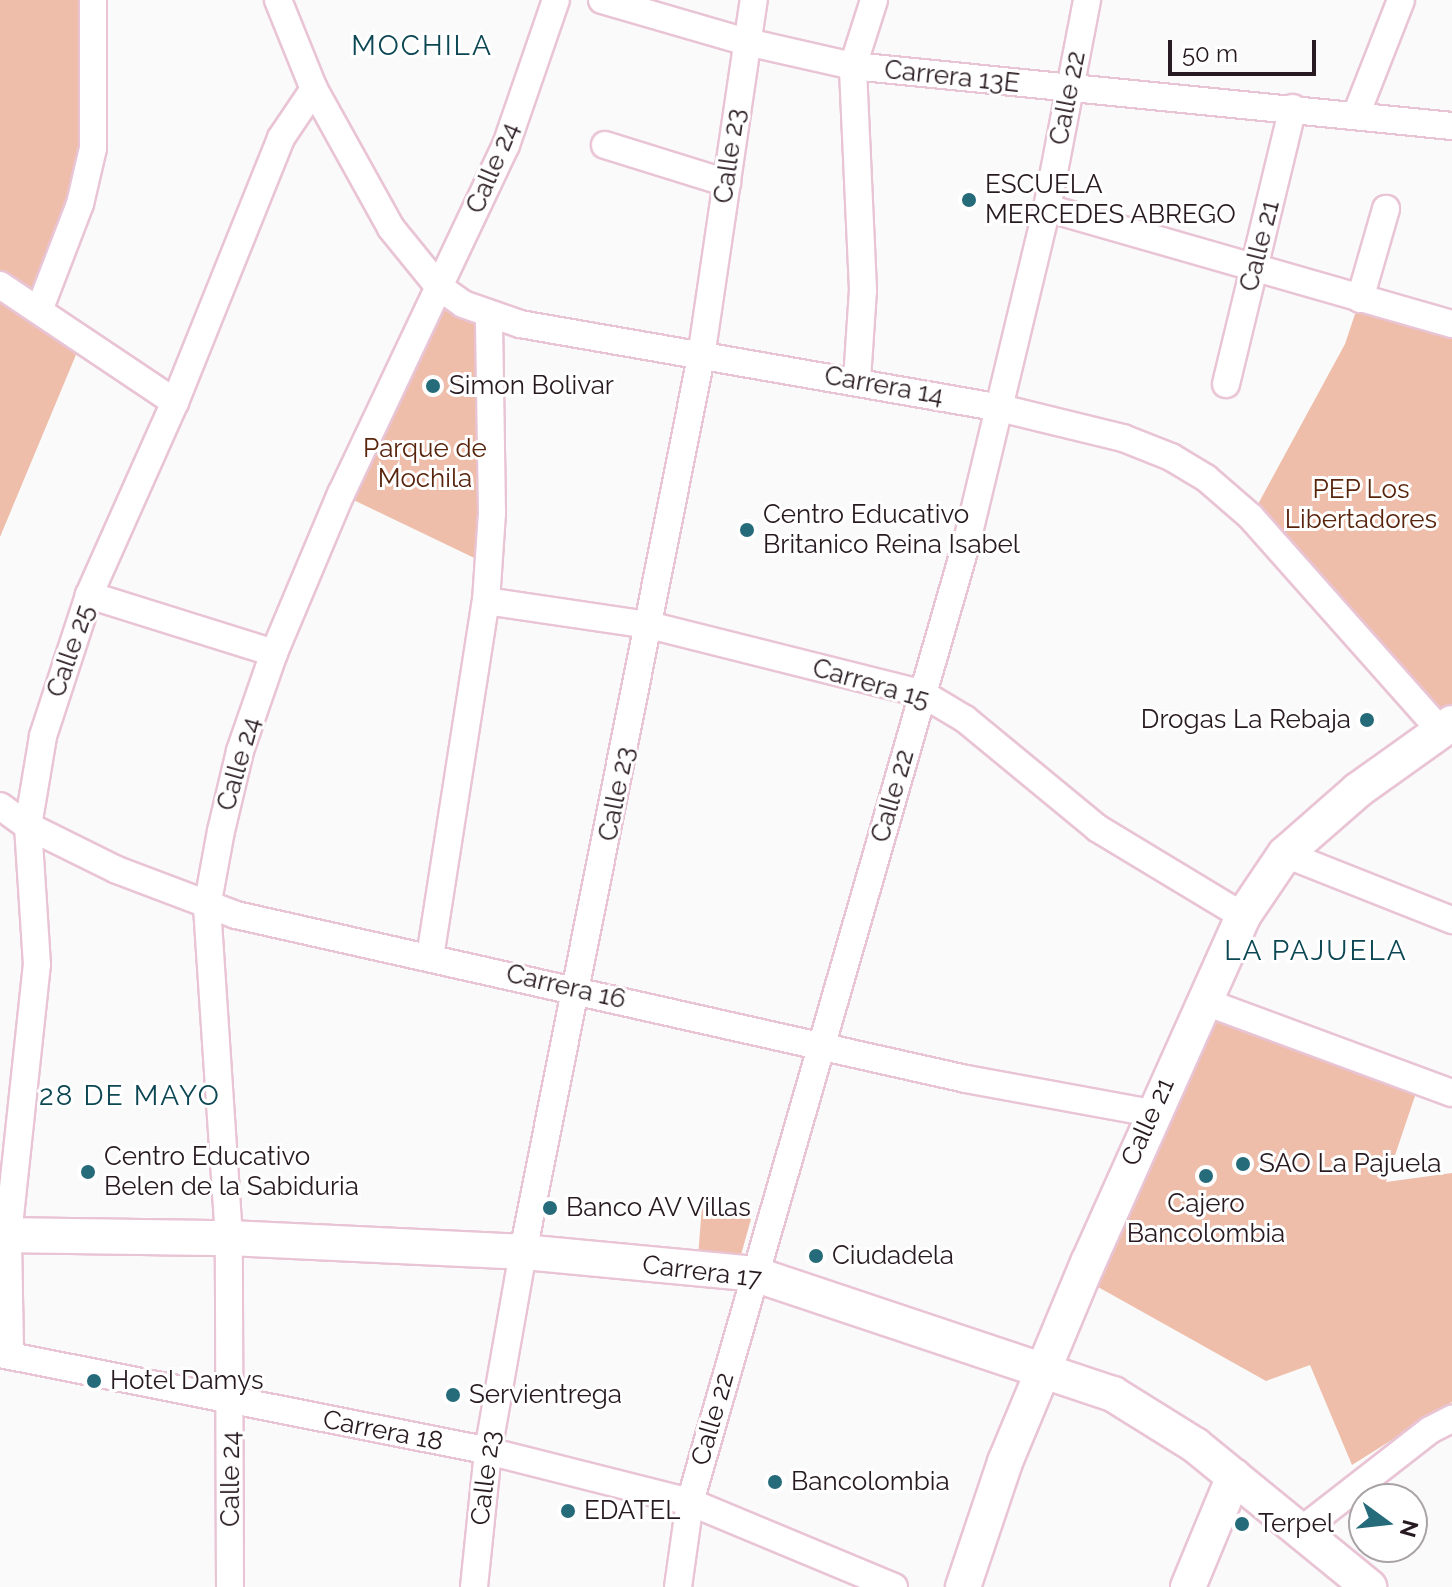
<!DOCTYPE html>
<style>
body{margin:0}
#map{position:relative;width:1452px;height:1587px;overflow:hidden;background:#fafafa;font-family:Raleway,sans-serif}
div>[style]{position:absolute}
.green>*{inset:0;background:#eebeab}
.roads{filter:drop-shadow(2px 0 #e9c4d5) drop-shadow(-2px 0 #e9c4d5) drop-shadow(0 2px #e9c4d5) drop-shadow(0 -2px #e9c4d5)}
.minor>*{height:26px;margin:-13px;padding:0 13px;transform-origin:13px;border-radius:13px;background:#fff}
.major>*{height:34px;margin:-17px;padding:0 17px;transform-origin:17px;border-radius:17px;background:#fff}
.dots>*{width:22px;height:22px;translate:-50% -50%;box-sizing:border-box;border:4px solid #fff;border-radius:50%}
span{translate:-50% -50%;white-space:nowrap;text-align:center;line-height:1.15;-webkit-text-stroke:6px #fff;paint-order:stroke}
.street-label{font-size:26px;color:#281a21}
.poi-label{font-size:26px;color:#281a21}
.left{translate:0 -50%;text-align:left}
.right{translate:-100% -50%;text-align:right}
.park-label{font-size:26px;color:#59240c}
.neighbourhood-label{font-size:28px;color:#0c4753;letter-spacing:2px}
.north{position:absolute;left:1348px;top:1483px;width:80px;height:80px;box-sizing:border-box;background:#fff;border:2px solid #a9a3a6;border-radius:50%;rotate:105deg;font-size:22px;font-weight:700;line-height:32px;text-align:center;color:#281a21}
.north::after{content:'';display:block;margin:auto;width:28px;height:36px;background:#256b7a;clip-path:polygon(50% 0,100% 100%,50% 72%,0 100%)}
.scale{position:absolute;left:1168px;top:40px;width:148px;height:36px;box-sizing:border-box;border:4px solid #281a21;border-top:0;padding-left:10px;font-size:24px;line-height:28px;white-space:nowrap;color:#281a21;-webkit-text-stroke:6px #fff;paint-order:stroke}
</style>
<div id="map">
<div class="green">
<i style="clip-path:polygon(0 0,93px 0,96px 91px,40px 308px,83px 338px,0 537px)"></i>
<i style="clip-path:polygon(439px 287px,489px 317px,489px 565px,341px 494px)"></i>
<i style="clip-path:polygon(1360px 299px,1452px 324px,1452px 723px,1251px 517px,1345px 344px)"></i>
<i style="clip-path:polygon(1203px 1001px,1420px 1081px,1386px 1182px,1452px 1173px,1452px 1402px,1352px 1465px,1310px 1365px,1266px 1381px,1082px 1278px)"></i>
<i style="clip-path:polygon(702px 1206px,751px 1219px,739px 1262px,698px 1257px)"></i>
</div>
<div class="roads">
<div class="minor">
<i style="left:278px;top:0;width:96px;rotate:68deg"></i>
<i style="left:314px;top:89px;width:159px;rotate:61deg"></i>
<i style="left:391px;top:228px;width:76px;rotate:50.9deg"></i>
<i style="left:439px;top:287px;width:29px;rotate:35deg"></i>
<i style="left:463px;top:304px;width:60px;rotate:19.3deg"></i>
<i style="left:520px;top:324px;width:487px;rotate:9.9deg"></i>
<i style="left:1000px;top:408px;width:127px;rotate:13.7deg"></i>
<i style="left:1123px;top:438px;width:52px;rotate:21.6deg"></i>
<i style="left:1171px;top:457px;width:41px;rotate:31deg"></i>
<i style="left:1206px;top:478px;width:60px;rotate:40.9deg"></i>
<i style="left:1251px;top:517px;width:285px;rotate:48.4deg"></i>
<i style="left:602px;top:0;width:151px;rotate:16.2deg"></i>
<i style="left:747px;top:42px;width:109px;rotate:12.8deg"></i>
<i style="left:853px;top:66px;width:602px;rotate:5.72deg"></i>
<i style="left:1356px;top:115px;width:123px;rotate:-68.6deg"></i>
<i style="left:605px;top:145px;width:128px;rotate:17.3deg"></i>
<i style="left:1047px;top:208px;width:421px;rotate:16deg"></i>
<i style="left:0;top:285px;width:211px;rotate:33.8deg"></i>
<i style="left:1360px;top:299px;width:94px;rotate:-73.9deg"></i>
<i style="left:40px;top:308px;width:111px;rotate:-69deg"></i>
<i style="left:80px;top:204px;width:57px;rotate:-76.9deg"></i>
<i style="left:93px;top:148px;width:148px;rotate:-90deg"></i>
<i style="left:857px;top:380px;width:90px;rotate:-86.2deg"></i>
<i style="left:863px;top:290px;width:224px;rotate:-92.6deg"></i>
<i style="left:853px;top:66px;width:69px;rotate:-72.3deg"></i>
<i style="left:1226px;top:384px;width:284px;rotate:-76.4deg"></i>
<i style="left:89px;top:595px;width:194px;rotate:17.4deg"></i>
<i style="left:486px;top:601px;width:165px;rotate:8.4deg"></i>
<i style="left:649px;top:625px;width:283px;rotate:14.1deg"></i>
<i style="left:923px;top:694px;width:49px;rotate:30.8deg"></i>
<i style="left:965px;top:719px;width:171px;rotate:39.5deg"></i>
<i style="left:1097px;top:828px;width:170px;rotate:31.1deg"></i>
<i style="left:0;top:806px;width:34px;rotate:36deg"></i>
<i style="left:28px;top:826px;width:99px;rotate:26.3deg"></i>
<i style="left:117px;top:870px;width:127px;rotate:20.7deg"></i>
<i style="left:236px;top:915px;width:748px;rotate:12.66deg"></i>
<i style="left:966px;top:1079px;width:188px;rotate:10.4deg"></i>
<i style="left:1285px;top:854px;width:180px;rotate:21.6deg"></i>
<i style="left:430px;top:957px;width:360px;rotate:-81.1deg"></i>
<i style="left:486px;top:601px;width:88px;rotate:-86.1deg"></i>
<i style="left:492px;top:513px;width:196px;rotate:-90.9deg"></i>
<i style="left:1203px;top:1001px;width:265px;rotate:20.3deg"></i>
<i style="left:10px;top:1352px;width:117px;rotate:-91deg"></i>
<i style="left:8px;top:1235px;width:272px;rotate:-83.9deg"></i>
<i style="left:37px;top:965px;width:139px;rotate:-93.7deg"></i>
<i style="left:28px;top:826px;width:91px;rotate:-80.5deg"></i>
<i style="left:43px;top:736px;width:148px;rotate:-71.9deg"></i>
<i style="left:89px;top:595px;width:211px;rotate:-66deg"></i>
<i style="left:175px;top:402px;width:284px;rotate:-68.1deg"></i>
<i style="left:281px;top:138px;width:59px;rotate:-56deg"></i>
<i style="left:0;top:1354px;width:498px;rotate:11.2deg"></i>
<i style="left:488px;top:1451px;width:208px;rotate:14.2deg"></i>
<i style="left:690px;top:1502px;width:221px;rotate:22.6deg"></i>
<i style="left:1299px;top:1532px;width:166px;rotate:-37.9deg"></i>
<i style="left:1430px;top:1430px;width:25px;rotate:-27deg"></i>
<i style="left:230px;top:1587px;width:349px;rotate:-90.2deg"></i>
<i style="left:229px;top:1238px;width:332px;rotate:-93.8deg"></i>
<i style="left:207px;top:907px;width:77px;rotate:-79.6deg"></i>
<i style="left:221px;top:831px;width:82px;rotate:-76.6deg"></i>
<i style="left:240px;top:751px;width:104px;rotate:-70.9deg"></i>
<i style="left:274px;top:653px;width:173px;rotate:-67.2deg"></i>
<i style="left:341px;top:494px;width:386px;rotate:-64.7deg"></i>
<i style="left:506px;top:145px;width:153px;rotate:-71deg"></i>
<i style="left:474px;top:1587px;width:137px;rotate:-84.1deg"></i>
<i style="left:488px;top:1451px;width:202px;rotate:-80deg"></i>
<i style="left:523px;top:1252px;width:913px;rotate:-78.75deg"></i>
<i style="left:701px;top:357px;width:361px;rotate:-81.6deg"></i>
<i style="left:678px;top:1587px;width:86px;rotate:-82deg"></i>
<i style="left:690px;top:1502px;width:1000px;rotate:-73.92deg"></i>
<i style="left:967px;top:541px;width:342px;rotate:-76.5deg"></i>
<i style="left:1047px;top:208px;width:212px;rotate:-79.1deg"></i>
</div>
<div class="major">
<i style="left:0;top:1235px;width:229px;rotate:0.8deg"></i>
<i style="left:229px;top:1238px;width:294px;rotate:2.7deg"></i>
<i style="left:523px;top:1252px;width:232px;rotate:5.4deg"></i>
<i style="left:754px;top:1274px;width:379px;rotate:18.5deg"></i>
<i style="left:1113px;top:1394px;width:97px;rotate:31.9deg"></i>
<i style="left:1195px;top:1445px;width:225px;rotate:39.2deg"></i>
<i style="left:963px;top:1587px;width:132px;rotate:-71.4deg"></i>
<i style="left:1005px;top:1462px;width:216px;rotate:-67.4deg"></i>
<i style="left:1088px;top:1263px;width:380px;rotate:-65.9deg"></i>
<i style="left:1243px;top:916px;width:75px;rotate:-55.9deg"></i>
<i style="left:1285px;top:854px;width:97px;rotate:-41.2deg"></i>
<i style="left:1358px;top:790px;width:115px;rotate:-35.5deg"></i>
<i style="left:1188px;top:1587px;width:120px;rotate:-67.5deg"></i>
</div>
</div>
<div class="dots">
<i style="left:969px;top:200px;background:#256b7a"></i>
<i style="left:433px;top:386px;background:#256b7a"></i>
<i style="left:747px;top:530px;background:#256b7a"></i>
<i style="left:1367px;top:720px;background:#256b7a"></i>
<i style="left:1243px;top:1164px;background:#256b7a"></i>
<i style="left:88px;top:1172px;background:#256b7a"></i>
<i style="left:1206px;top:1176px;background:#256b7a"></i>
<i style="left:550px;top:1208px;background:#256b7a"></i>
<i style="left:816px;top:1256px;background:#256b7a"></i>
<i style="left:94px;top:1381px;background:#256b7a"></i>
<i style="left:453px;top:1395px;background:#256b7a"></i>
<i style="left:775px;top:1482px;background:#256b7a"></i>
<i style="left:568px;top:1511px;background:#256b7a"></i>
<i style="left:1242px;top:1524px;background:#256b7a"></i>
</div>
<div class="street-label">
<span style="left:952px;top:77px;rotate:6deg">Carrera 13E</span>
<span style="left:1068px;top:98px;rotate:-79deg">Calle 22</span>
<span style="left:730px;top:156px;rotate:-82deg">Calle 23</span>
<span style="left:493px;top:168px;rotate:-67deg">Calle 24</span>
<span style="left:1260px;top:246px;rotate:-76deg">Calle 21</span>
<span style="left:884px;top:386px;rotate:10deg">Carrera 14</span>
<span style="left:71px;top:651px;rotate:-71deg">Calle 25</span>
<span style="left:871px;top:684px;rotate:16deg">Carrera 15</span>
<span style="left:239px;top:764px;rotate:-74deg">Calle 24</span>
<span style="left:617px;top:794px;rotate:-79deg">Calle 23</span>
<span style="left:893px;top:796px;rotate:-74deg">Calle 22</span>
<span style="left:566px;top:987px;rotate:13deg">Carrera 16</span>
<span style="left:1148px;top:1122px;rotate:-66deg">Calle 21</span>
<span style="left:702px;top:1272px;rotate:7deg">Carrera 17</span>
<span style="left:713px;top:1419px;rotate:-74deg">Calle 22</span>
<span style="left:383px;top:1431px;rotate:11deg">Carrera 18</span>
<span style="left:486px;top:1478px;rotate:-83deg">Calle 23</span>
<span style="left:231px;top:1479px;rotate:-90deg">Calle 24</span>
</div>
<div class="poi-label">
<span class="left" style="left:985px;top:200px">ESCUELA<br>MERCEDES ABREGO</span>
<span class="left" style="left:449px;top:386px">Simon Bolivar</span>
<span class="left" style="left:763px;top:530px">Centro Educativo<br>Britanico Reina Isabel</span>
<span class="right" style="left:1351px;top:720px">Drogas La Rebaja</span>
<span class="left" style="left:104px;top:1172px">Centro Educativo<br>Belen de la Sabiduria</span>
<span class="left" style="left:1259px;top:1164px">SAO La Pajuela</span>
<span style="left:1206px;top:1219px">Cajero<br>Bancolombia</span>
<span class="left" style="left:566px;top:1208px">Banco AV Villas</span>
<span class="left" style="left:832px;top:1256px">Ciudadela</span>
<span class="left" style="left:110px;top:1381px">Hotel Damys</span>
<span class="left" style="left:469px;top:1395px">Servientrega</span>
<span class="left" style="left:791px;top:1482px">Bancolombia</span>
<span class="left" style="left:584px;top:1511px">EDATEL</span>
<span class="left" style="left:1258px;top:1524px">Terpel</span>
</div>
<div class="park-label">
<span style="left:425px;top:464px">Parque de<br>Mochila</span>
<span style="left:1361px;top:505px">PEP Los<br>Libertadores</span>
</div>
<div class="neighbourhood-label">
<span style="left:422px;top:46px">MOCHILA</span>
<span style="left:1316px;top:951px">LA PAJUELA</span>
<span style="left:130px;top:1096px">28 DE MAYO</span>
</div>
<div class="north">N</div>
<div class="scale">50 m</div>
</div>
